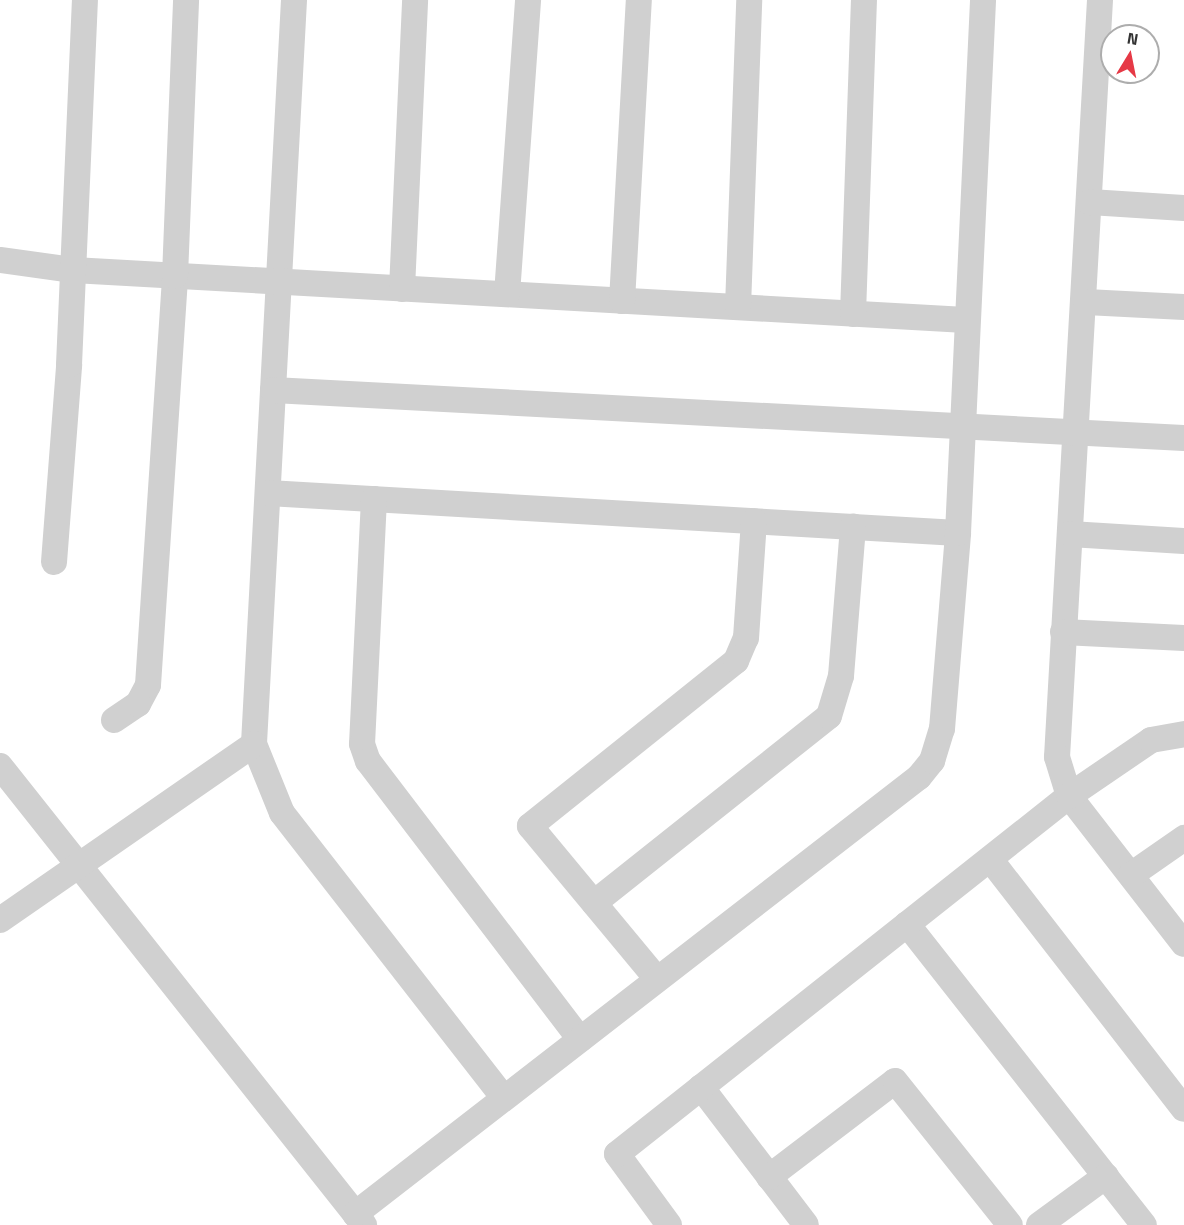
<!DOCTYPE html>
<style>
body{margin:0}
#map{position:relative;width:1184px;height:1225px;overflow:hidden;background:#fff;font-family:"Titillium Web",sans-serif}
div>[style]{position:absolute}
.minor>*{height:26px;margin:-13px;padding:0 13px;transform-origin:13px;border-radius:13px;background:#d0d0d0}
span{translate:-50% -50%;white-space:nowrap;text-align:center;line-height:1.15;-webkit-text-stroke:6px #fff;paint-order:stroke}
.north{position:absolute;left:1100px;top:24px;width:60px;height:60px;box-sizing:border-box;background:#fff;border:2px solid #adadad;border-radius:50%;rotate:10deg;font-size:16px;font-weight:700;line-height:24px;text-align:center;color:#333}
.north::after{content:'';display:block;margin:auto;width:21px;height:27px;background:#e63946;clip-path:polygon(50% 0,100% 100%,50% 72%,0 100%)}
</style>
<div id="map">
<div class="minor">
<i style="left:294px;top:0;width:745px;rotate:93.08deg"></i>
<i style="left:254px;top:744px;width:74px;rotate:67.9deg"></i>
<i style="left:282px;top:813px;width:361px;rotate:52.1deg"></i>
<i style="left:1100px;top:0;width:758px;rotate:93.25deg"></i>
<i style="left:1057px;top:757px;width:41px;rotate:72.9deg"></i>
<i style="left:1069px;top:796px;width:187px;rotate:52.2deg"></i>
<i style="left:1090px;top:202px;width:94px;rotate:3.7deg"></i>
<i style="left:0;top:260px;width:74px;rotate:7.8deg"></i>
<i style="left:73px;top:270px;width:894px;rotate:3.2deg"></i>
<i style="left:402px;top:289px;width:289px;rotate:-87.4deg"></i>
<i style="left:507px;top:294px;width:295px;rotate:-85.9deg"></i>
<i style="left:622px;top:301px;width:301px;rotate:-86.8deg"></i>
<i style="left:1086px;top:302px;width:98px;rotate:2.9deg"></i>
<i style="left:738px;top:307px;width:307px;rotate:-87.9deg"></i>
<i style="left:853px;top:314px;width:314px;rotate:-88deg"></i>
<i style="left:273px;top:390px;width:912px;rotate:3.02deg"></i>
<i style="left:268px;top:493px;width:691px;rotate:3.32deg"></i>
<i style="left:374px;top:499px;width:245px;rotate:92.8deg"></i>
<i style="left:362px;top:744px;width:18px;rotate:71deg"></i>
<i style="left:368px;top:761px;width:350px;rotate:52.7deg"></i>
<i style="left:1070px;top:534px;width:114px;rotate:3.5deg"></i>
<i style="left:54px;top:562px;width:198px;rotate:-85.6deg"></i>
<i style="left:69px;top:365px;width:365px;rotate:-87.5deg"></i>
<i style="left:1063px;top:632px;width:121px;rotate:2.8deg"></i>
<i style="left:114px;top:720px;width:29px;rotate:-34deg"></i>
<i style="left:138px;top:704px;width:21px;rotate:-62deg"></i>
<i style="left:148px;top:685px;width:410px;rotate:-86.2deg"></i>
<i style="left:175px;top:276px;width:276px;rotate:-87.7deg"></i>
<i style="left:0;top:766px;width:586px;rotate:51.58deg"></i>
<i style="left:990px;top:859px;width:316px;rotate:52.2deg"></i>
<i style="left:1131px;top:875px;width:65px;rotate:-34.9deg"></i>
<i style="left:594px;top:903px;width:300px;rotate:-38.5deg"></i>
<i style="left:829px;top:716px;width:42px;rotate:-73.3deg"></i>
<i style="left:841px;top:676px;width:150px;rotate:-85.4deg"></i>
<i style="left:0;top:920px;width:309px;rotate:-34.7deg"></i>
<i style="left:907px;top:924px;width:383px;rotate:51.8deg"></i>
<i style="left:657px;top:979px;width:199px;rotate:-129.7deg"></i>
<i style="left:530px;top:826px;width:264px;rotate:-38.7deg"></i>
<i style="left:736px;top:661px;width:25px;rotate:-67deg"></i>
<i style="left:746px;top:638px;width:117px;rotate:-86.1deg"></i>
<i style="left:701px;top:1087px;width:173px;rotate:52.7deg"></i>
<i style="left:769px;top:1177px;width:158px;rotate:-37.3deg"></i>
<i style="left:895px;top:1081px;width:184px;rotate:51.4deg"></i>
<i style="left:355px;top:1214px;width:713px;rotate:-37.77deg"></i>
<i style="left:919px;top:777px;width:21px;rotate:-51deg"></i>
<i style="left:932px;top:761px;width:34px;rotate:-73deg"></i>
<i style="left:942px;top:729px;width:197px;rotate:-85.3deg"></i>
<i style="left:958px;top:533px;width:534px;rotate:-87.31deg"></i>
<i style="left:669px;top:1225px;width:88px;rotate:-126.2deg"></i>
<i style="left:617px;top:1154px;width:577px;rotate:-38.38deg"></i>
<i style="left:1069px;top:796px;width:99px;rotate:-34.3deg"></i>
<i style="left:1151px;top:740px;width:34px;rotate:-10deg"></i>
<i style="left:1039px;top:1225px;width:83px;rotate:-36.2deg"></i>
</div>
<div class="north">N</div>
</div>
